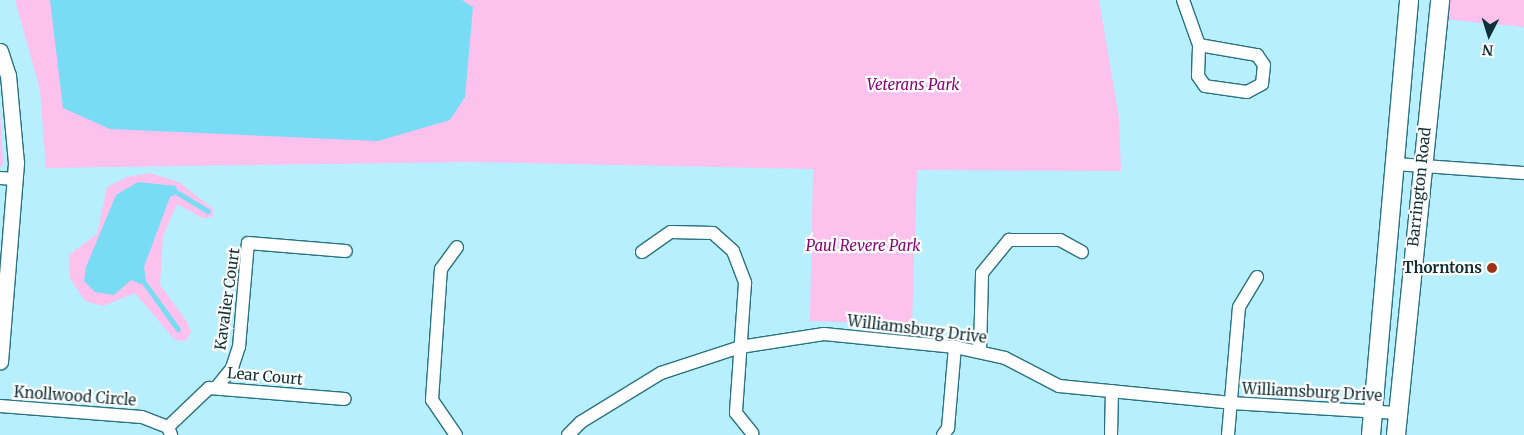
<!DOCTYPE html>
<style>
body{margin:0}
#map{position:relative;width:1524px;height:435px;overflow:hidden;background:#b7effe;font-family:Merriweather,serif}
div>[style]{position:absolute}
.green>*{inset:0;background:#fcc1ed}
.water>*{inset:0;background:#78dcf4}
.stream>*{height:4.5px;margin:-2.25px;padding:0 2.25px;transform-origin:2.25px;border-radius:2.25px;background:#78dcf4}
.roads{filter:drop-shadow(1px 0 #287283) drop-shadow(-1px 0 #287283) drop-shadow(0 1px #287283) drop-shadow(0 -1px #287283)}
.minor>*{height:12px;margin:-6px;padding:0 6px;transform-origin:6px;border-radius:6px;background:#fff}
.tertiary>*{height:15px;margin:-7.5px;padding:0 7.5px;transform-origin:7.5px;border-radius:7.5px;background:#fff}
.secondary>*{height:18px;margin:-9px;padding:0 9px;transform-origin:9px;border-radius:9px;background:#fff}
.dots>*{width:14px;height:14px;translate:-50% -50%;box-sizing:border-box;border:2px solid #fff;border-radius:50%}
span{translate:-50% -50%;white-space:nowrap;text-align:center;line-height:1.15;-webkit-text-stroke:4.5px #fff;paint-order:stroke}
.park-label{font-size:15px;color:#8e017b;font-style:italic}
.street-label{font-size:15px;color:#112f36}
.poi-label{font-size:15px;color:#112f36;font-weight:700}
.right{translate:-100% -50%;text-align:right}
.north{position:absolute;left:1464px;top:10px;width:50px;height:50px;-webkit-text-stroke:4px #fff;paint-order:stroke;rotate:185deg;font-size:14px;font-weight:700;line-height:20px;text-align:center;color:#112f36}
.north::after{content:'';display:block;margin:auto;width:18px;height:22px;background:#112f36;clip-path:polygon(50% 0,100% 100%,50% 72%,0 100%)}
</style>
<div id="map">
<div class="green">
<i style="clip-path:polygon(15px 0,1099px 0,1119px 118px,1121px 171px,917px 170px,912px 325px,810px 321px,813px 169px,470px 162px,46px 168px,40px 90px)"></i>
<i style="clip-path:polygon(1445px 0,1524px 0,1524px 27px,1443px 19px)"></i>
<i style="clip-path:polygon(0 109px,3px 163px,0 168px)"></i>
<i style="clip-path:polygon(150px 173px,179px 182px,213px 209px,213px 216px,204px 219px,177px 204px,163px 236px,160px 285px,187px 322px,191px 332px,186px 341px,175px 340px,135px 293px,103px 306px,85px 301px,70px 278px,69px 255px,97px 234px,107px 187px,127px 177px)"></i>
</div>
<div class="water">
<i style="clip-path:polygon(50px 0,462px 0,473px 7px,465px 97px,450px 120px,378px 141px,110px 129px,63px 108px)"></i>
<i style="clip-path:polygon(138px 182px,176px 186px,178px 193px,170px 197px,144px 267px,146px 280px,141px 284px,131px 280px,114px 295px,95px 292px,84px 281px,86px 267px,116px 195px)"></i>
</div>
<div class="stream">
<i style="left:178px;top:193px;width:35px;rotate:31deg"></i>
<i style="left:144px;top:282px;width:58px;rotate:54.1deg"></i>
</div>
<div class="roads">
<div class="minor">
<i style="left:1183px;top:0;width:48px;rotate:70.4deg"></i>
<i style="left:1199px;top:45px;width:59px;rotate:9.8deg"></i>
<i style="left:1257px;top:55px;width:12px;rotate:55deg"></i>
<i style="left:1264px;top:65px;width:19px;rotate:96deg"></i>
<i style="left:1262px;top:84px;width:17px;rotate:152deg"></i>
<i style="left:1247px;top:92px;width:42px;rotate:-171.9deg"></i>
<i style="left:1205px;top:86px;width:12px;rotate:-125deg"></i>
<i style="left:1198px;top:76px;width:31px;rotate:-88deg"></i>
<i style="left:1394px;top:164px;width:130px;rotate:4deg"></i>
<i style="left:0;top:178px;width:15px;rotate:4deg"></i>
<i style="left:642px;top:252px;width:35px;rotate:-35deg"></i>
<i style="left:671px;top:232px;width:42px;rotate:1.4deg"></i>
<i style="left:713px;top:233px;width:27px;rotate:42deg"></i>
<i style="left:733px;top:251px;width:34px;rotate:69deg"></i>
<i style="left:745px;top:283px;width:130px;rotate:94deg"></i>
<i style="left:736px;top:413px;width:26px;rotate:51deg"></i>
<i style="left:980px;top:352px;width:79px;rotate:-88.5deg"></i>
<i style="left:982px;top:273px;width:43px;rotate:-50.7deg"></i>
<i style="left:1009px;top:240px;width:51px"></i>
<i style="left:1060px;top:240px;width:25px;rotate:29deg"></i>
<i style="left:216px;top:388px;width:26px;rotate:-51deg"></i>
<i style="left:232px;top:368px;width:22px;rotate:-72deg"></i>
<i style="left:239px;top:347px;width:104px;rotate:-85.1deg"></i>
<i style="left:248px;top:243px;width:98px;rotate:4.7deg"></i>
<i style="left:0;top:406px;width:142px;rotate:4.4deg"></i>
<i style="left:142px;top:417px;width:28px;rotate:21deg"></i>
<i style="left:168px;top:427px;width:9px;rotate:69deg"></i>
<i style="left:168px;top:427px;width:57px;rotate:-43.6deg"></i>
<i style="left:209px;top:388px;width:136px;rotate:4.6deg"></i>
<i style="left:456px;top:435px;width:42px;rotate:-124.4deg"></i>
<i style="left:432px;top:400px;width:131px;rotate:-86.1deg"></i>
<i style="left:441px;top:269px;width:27px;rotate:-54deg"></i>
<i style="left:568px;top:435px;width:18px;rotate:-45deg"></i>
<i style="left:581px;top:422px;width:94px;rotate:-31.5deg"></i>
<i style="left:661px;top:373px;width:83px;rotate:-18.2deg"></i>
<i style="left:740px;top:347px;width:85px;rotate:-8.8deg"></i>
<i style="left:824px;top:334px;width:132px;rotate:5.7deg"></i>
<i style="left:955px;top:347px;width:51px;rotate:12.4deg"></i>
<i style="left:1005px;top:358px;width:61px;rotate:27.4deg"></i>
<i style="left:1059px;top:386px;width:173px;rotate:5.6deg"></i>
<i style="left:1231px;top:403px;width:167px;rotate:3.4deg"></i>
<i style="left:943px;top:435px;width:9px;rotate:-54deg"></i>
<i style="left:948px;top:428px;width:81px;rotate:-85.1deg"></i>
<i style="left:1111px;top:435px;width:44px;rotate:-88.7deg"></i>
<i style="left:1228px;top:435px;width:128px;rotate:-85.1deg"></i>
<i style="left:1239px;top:307px;width:35px;rotate:-59deg"></i>
</div>
<div class="tertiary">
<i style="left:0;top:51px;width:25px;rotate:72deg"></i>
<i style="left:8px;top:75px;width:88px;rotate:84.8deg"></i>
<i style="left:16px;top:163px;width:199px;rotate:94.6deg"></i>
</div>
<div class="secondary">
<i style="left:1371px;top:435px;width:437px;rotate:-85deg"></i>
<i style="left:1396px;top:435px;width:437px;rotate:-84.2deg"></i>
</div>
</div>
<div class="dots">
<i style="left:1492px;top:268px;background:#9a3316"></i>
</div>
<div class="park-label">
<span style="left:913px;top:85px">Veterans Park</span>
<span style="left:863px;top:246px">Paul Revere Park</span>
</div>
<div class="street-label">
<span style="left:1419px;top:187px;rotate:-84deg">Barrington Road</span>
<span style="left:227px;top:299px;rotate:-82deg">Kavalier Court</span>
<span style="left:917px;top:329px;rotate:7deg">Williamsburg Drive</span>
<span style="left:265px;top:376px;rotate:5deg">Lear Court</span>
<span style="left:1312px;top:392px;rotate:3deg">Williamsburg Drive</span>
<span style="left:75px;top:396px;rotate:4deg">Knollwood Circle</span>
</div>
<div class="poi-label">
<span class="right" style="left:1482px;top:268px">Thorntons</span>
</div>
<div class="north">N</div>
</div>
